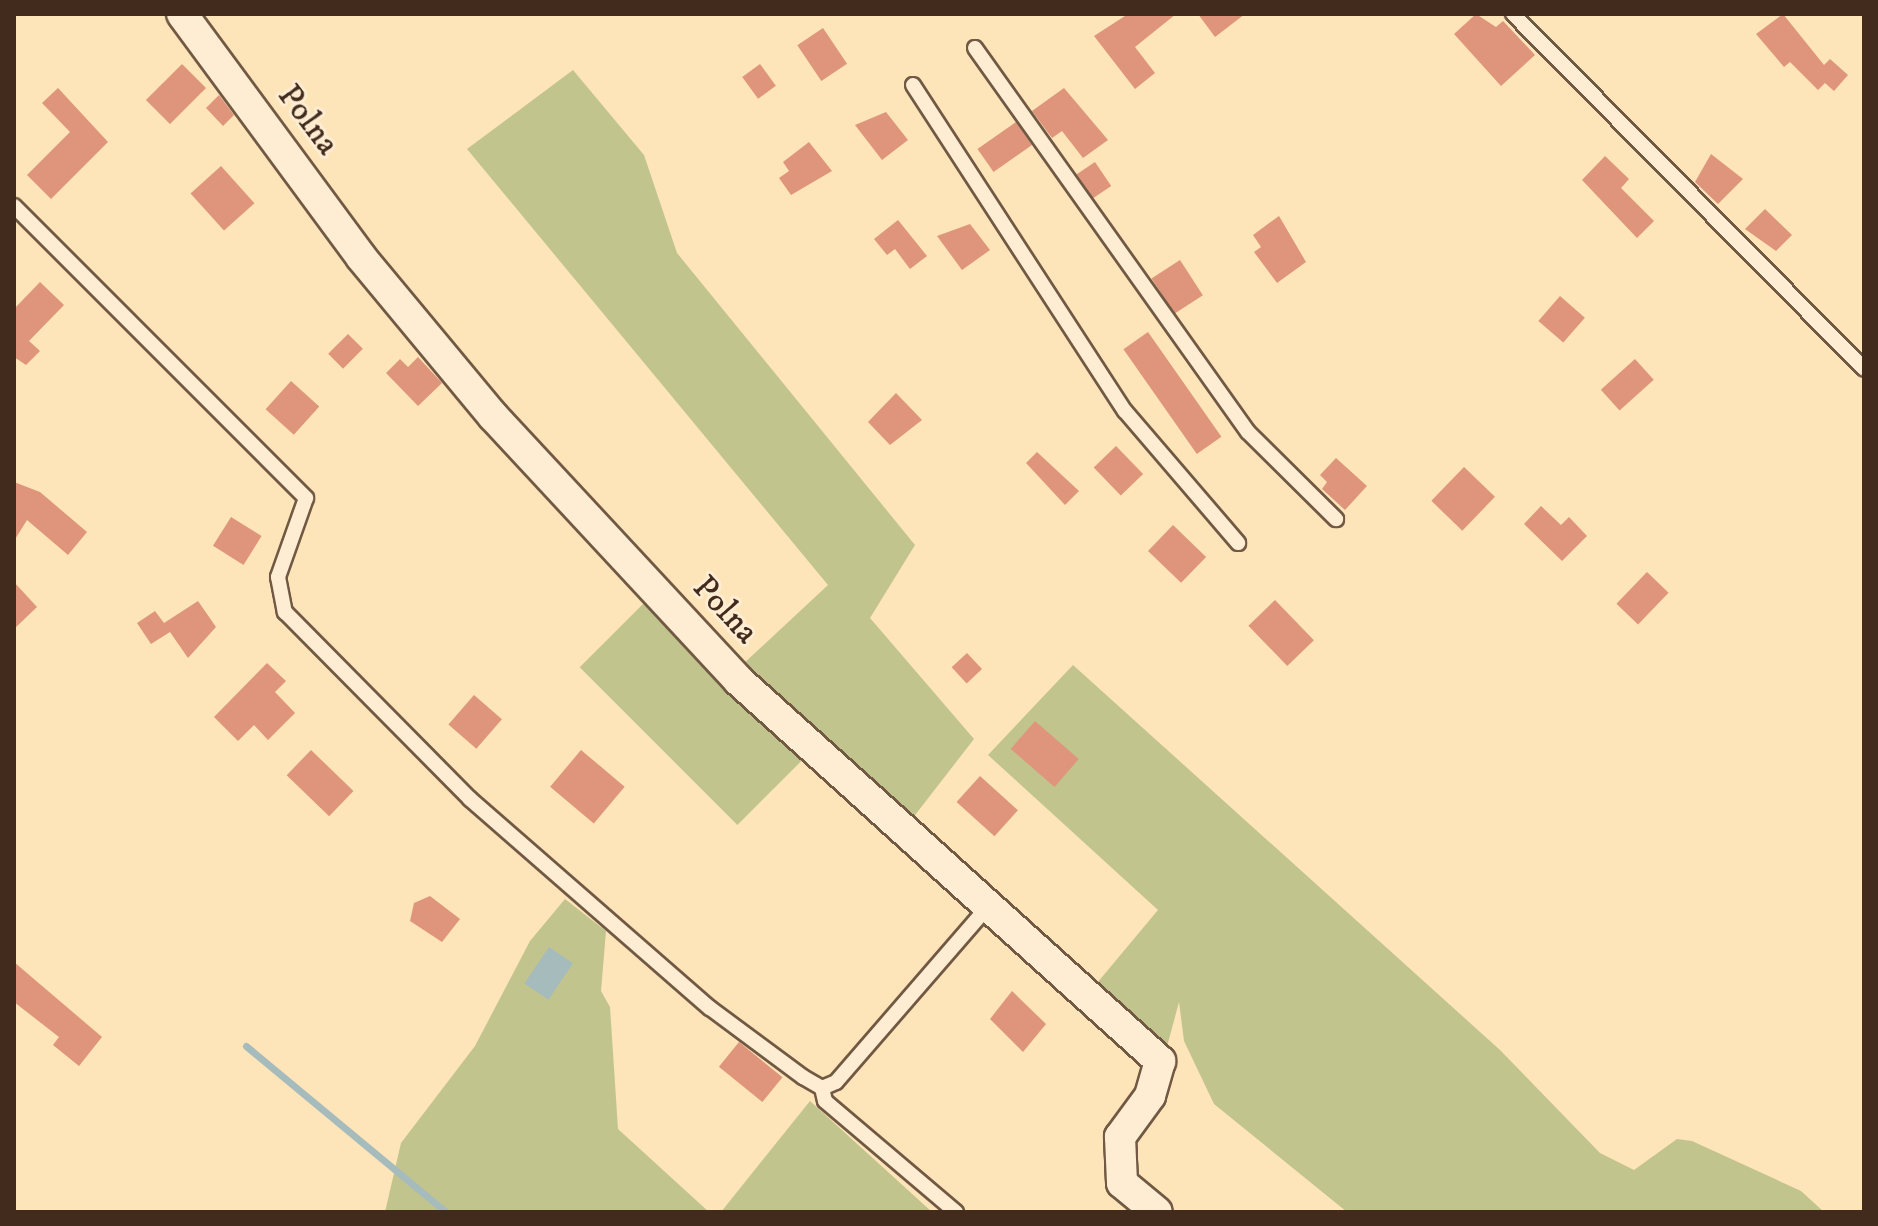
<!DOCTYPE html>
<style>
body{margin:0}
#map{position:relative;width:1878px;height:1226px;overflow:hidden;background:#fee4b9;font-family:"IM FELL DW Pica",serif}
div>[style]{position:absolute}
.green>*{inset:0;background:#c2c48e;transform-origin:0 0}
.water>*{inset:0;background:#a6bbbb;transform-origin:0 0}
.stream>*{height:7px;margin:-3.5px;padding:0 3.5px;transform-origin:3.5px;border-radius:3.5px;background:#a6bbbb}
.building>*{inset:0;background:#de957b;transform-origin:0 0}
.roads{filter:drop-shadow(2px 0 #715944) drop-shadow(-2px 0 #715944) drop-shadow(0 2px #715944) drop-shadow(0 -2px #715944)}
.lane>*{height:14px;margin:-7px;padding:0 7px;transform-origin:7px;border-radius:7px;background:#feedd2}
.street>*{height:30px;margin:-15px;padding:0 15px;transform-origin:15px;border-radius:15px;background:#feedd2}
span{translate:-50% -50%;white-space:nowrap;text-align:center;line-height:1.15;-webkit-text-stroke:6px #feedd2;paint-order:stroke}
.street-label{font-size:34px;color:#422b1d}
.frame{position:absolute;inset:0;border:16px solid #422b1d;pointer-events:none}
</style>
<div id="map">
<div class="green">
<i style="clip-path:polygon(573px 70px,644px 155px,677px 253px,915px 545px,870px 618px,974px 739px,905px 828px,741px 666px,828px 585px,467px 149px)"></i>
<i style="left:649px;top:598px;width:223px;height:98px;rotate:45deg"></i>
<i style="clip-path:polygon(1073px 665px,1500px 1050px,1600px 1153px,1634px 1170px,1677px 1139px,1692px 1141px,1801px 1191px,1824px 1212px,1347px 1212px,1214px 1104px,1184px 1041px,1179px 1002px,1165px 1054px,1092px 989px,1158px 910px,988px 755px)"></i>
<i style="clip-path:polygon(565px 899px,606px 931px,601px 991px,610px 1007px,618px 1129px,709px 1212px,385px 1212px,401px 1143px,475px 1046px,530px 941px)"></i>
<i style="clip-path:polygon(810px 1101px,932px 1212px,721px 1212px)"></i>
</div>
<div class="water">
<i style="left:549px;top:947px;width:29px;height:44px;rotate:34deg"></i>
</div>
<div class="stream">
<i style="left:246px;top:1046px;width:260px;rotate:39.7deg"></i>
</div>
<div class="building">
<i style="clip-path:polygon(1128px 14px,1176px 14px,1135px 47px,1155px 73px,1135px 89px,1094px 36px)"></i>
<i style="clip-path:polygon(1198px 14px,1245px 14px,1215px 37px)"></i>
<i style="clip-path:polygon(1476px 14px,1496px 27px,1503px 21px,1535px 55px,1501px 86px,1454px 34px)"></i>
<i style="clip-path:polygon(1783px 14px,1824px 65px,1830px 59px,1848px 75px,1834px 91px,1825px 83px,1818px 90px,1790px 62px,1784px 67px,1756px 34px)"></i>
<i style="left:823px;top:28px;width:43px;height:31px;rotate:56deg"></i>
<i style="left:182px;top:64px;width:34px;height:51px;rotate:45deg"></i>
<i style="left:760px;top:64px;width:27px;height:22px;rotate:54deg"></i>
<i style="clip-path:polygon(58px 88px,108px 142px,51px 199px,27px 175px,70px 132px,42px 103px)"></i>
<i style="clip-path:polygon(1064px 88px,1108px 140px,1083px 158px,1062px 131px,1052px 138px,1032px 111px)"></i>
<i style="clip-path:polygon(219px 95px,234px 115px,223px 126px,206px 108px)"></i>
<i style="clip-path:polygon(886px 112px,908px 140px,882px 160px,855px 125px)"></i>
<i style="left:1016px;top:122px;width:28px;height:47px;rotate:55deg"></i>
<i style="clip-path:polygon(809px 142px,832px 171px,791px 195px,779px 178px,789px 171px,783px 162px)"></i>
<i style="clip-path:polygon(1711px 154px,1743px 179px,1718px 204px,1695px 182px)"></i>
<i style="clip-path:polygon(1605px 156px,1629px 179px,1621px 188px,1654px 221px,1637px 238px,1582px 180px)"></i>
<i style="left:1095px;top:162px;width:29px;height:22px;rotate:56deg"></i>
<i style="left:221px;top:166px;width:50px;height:41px;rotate:48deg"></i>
<i style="clip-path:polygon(1765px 209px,1792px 235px,1776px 251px,1745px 229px)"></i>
<i style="clip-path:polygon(1279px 216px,1306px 262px,1277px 283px,1254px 252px,1261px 247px,1253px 235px)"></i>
<i style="clip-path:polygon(898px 220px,927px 256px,910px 269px,895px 249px,887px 255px,874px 239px)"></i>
<i style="clip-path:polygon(970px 224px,990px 250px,962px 270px,937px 236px)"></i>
<i style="left:1180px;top:260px;width:42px;height:34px;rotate:57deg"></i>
<i style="clip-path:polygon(40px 282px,64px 305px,29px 341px,40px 351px,26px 365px,14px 357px,14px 309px)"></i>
<i style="left:1560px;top:296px;width:33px;height:33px;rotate:41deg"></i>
<i style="left:1148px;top:332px;width:128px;height:30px;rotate:55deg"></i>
<i style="left:348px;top:334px;width:21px;height:28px;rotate:45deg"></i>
<i style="clip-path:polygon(418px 357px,442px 383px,418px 406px,386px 373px,400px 359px,408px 367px)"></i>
<i style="left:1635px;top:359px;width:28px;height:46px;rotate:48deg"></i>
<i style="left:291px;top:381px;width:38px;height:38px;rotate:42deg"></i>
<i style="clip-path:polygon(896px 393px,922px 420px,890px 445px,868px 422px)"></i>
<i style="left:1116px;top:446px;width:39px;height:31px;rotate:46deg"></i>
<i style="clip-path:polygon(1037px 452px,1079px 491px,1065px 505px,1026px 463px)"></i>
<i style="clip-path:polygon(1336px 458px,1367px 486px,1345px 510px,1322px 489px,1327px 482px,1320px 475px)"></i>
<i style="left:1464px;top:467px;width:43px;height:47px;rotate:44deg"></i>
<i style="clip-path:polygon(14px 482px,40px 492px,87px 532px,68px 555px,27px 520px,14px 541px)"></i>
<i style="clip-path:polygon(1541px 506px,1561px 525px,1569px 517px,1587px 536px,1562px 561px,1524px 524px)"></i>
<i style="left:231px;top:517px;width:36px;height:34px;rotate:32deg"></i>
<i style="left:1173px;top:525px;width:46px;height:36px;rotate:44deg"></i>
<i style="left:1647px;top:572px;width:30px;height:44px;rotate:44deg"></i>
<i style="clip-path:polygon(14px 582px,37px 607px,14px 629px)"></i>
<i style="left:1275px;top:600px;width:56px;height:37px;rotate:46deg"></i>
<i style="clip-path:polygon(198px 601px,216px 627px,188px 658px,170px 632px,151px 644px,137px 623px,155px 611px,164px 623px)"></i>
<i style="left:967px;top:653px;width:22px;height:21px;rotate:47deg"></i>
<i style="clip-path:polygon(267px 663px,286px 681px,275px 692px,295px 713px,268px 740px,254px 725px,238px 741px,214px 717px)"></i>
<i style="left:474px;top:695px;width:37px;height:39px;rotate:41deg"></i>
<i style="left:1035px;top:721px;width:58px;height:37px;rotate:41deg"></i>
<i style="left:311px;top:750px;width:59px;height:35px;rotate:44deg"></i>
<i style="left:581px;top:750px;width:57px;height:48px;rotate:40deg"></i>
<i style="left:980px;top:776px;width:51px;height:35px;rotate:42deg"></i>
<i style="clip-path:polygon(430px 896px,460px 919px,442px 942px,410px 921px,414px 903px)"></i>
<i style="clip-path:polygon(14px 962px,102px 1037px,79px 1066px,53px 1045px,59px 1037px,14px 1002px)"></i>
<i style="clip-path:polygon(1012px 991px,1046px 1024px,1023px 1052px,990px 1019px)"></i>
<i style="left:739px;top:1042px;width:56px;height:32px;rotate:39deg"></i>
</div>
<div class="roads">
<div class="lane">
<i style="left:1513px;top:14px;width:499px;rotate:45.3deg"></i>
<i style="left:975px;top:48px;width:471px;rotate:54.6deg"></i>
<i style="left:1248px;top:432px;width:124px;rotate:44.7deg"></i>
<i style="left:913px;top:85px;width:389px;rotate:57deg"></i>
<i style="left:1125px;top:411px;width:174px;rotate:49.4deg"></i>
<i style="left:14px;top:206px;width:413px;rotate:45deg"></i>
<i style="left:306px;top:498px;width:84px;rotate:109.5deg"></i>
<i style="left:278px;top:577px;width:36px;rotate:79deg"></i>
<i style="left:285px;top:612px;width:263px;rotate:45.3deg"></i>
<i style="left:470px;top:799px;width:318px;rotate:41.1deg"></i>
<i style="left:710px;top:1008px;width:116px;rotate:36.6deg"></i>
<i style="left:803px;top:1077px;width:22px;rotate:30deg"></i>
<i style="left:822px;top:1088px;width:15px;rotate:-23deg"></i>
<i style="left:836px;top:1082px;width:229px;rotate:-49.1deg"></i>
<i style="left:822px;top:1088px;width:13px;rotate:77deg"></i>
<i style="left:825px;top:1101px;width:172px;rotate:40.3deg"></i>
</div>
<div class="street">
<i style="left:182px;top:14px;width:302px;rotate:53.6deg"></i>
<i style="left:361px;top:257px;width:207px;rotate:50.3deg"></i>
<i style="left:493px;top:416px;width:360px;rotate:47.1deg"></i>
<i style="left:738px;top:680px;width:569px;rotate:42.08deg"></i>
<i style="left:1160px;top:1061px;width:36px;rotate:106deg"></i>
<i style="left:1150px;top:1096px;width:51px;rotate:126.2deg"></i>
<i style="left:1120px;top:1137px;width:46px;rotate:87.5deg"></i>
<i style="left:1122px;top:1183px;width:45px;rotate:39.6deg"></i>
</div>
</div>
<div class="street-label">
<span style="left:308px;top:120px;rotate:53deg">Polna</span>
<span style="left:725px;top:610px;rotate:47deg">Polna</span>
</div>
<div class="frame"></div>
</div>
